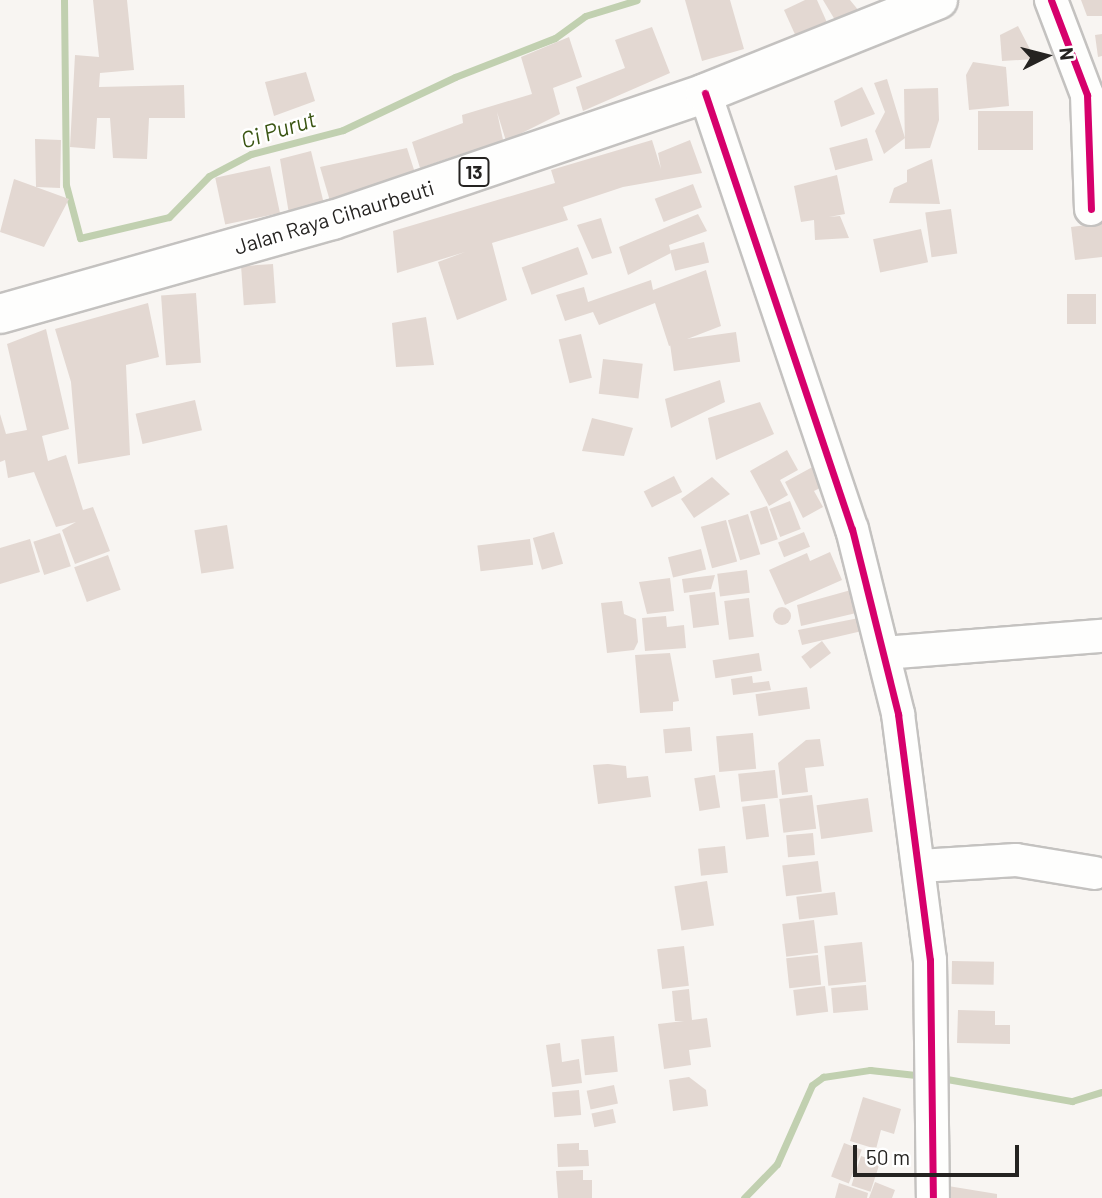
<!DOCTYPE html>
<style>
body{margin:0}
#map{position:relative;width:1102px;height:1198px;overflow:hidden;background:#f8f5f2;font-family:Barlow,sans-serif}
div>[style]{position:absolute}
.stream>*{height:7px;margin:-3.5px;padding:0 3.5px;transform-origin:3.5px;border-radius:3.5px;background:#c1d0b0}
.building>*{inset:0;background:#e3d8d2;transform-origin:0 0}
.round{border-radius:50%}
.roads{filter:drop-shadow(2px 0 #c4c2c0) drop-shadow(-2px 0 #c4c2c0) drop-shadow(0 2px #c4c2c0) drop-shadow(0 -2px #c4c2c0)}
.minor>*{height:32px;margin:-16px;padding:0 16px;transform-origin:16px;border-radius:16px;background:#fefefd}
.highway>*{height:38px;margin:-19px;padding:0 19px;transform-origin:19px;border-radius:19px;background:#fefefd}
.cycleway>*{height:7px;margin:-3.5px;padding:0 3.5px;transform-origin:3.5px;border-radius:3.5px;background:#d6006c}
span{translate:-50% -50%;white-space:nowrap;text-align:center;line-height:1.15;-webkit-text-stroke:5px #fff;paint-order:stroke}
.shield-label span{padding:2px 5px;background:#fff;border:2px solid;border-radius:5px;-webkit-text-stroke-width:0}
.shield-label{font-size:19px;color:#252321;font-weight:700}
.street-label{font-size:21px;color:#252321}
.water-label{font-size:23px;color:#3a5513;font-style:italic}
.north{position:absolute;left:1011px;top:21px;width:70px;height:70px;-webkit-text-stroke:5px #fff;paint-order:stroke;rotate:84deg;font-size:19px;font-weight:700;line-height:28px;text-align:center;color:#252321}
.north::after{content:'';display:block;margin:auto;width:24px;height:32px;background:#252321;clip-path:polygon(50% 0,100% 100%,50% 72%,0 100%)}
.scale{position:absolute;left:853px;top:1145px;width:166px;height:32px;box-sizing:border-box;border:4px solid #252321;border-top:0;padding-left:9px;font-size:21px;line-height:24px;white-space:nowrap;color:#252321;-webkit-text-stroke:5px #fff;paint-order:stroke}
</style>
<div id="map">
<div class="stream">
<i style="left:64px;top:0;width:185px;rotate:89.4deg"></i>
<i style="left:66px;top:185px;width:55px;rotate:75.2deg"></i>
<i style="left:80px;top:238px;width:91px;rotate:-13.3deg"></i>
<i style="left:169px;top:217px;width:57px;rotate:-45.7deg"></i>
<i style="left:209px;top:176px;width:47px;rotate:-27.6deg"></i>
<i style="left:251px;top:154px;width:95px;rotate:-14.6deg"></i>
<i style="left:343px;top:130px;width:124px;rotate:-25.3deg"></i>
<i style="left:455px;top:77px;width:107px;rotate:-21.3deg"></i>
<i style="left:555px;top:38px;width:37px;rotate:-36deg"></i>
<i style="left:585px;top:16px;width:54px;rotate:-17.1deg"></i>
<i style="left:941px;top:1078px;width:133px;rotate:10deg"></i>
<i style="left:1072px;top:1101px;width:31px;rotate:-17deg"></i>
<i style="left:744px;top:1198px;width:47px;rotate:-45.9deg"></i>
<i style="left:777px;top:1164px;width:86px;rotate:-66.1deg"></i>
<i style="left:812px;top:1085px;width:14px;rotate:-36deg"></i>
<i style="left:823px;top:1077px;width:48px;rotate:-8.5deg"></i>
<i style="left:870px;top:1070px;width:55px;rotate:6.2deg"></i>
</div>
<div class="building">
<i style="clip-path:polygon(93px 0,127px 0,134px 70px,100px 73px,99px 87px,184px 85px,185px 118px,149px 118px,147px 159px,113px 158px,110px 118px,97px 118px,95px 149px,70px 147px,75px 55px,99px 57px)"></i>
<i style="clip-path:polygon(685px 0,730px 0,744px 49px,702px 61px)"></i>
<i style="clip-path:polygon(805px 0,817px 0,833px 36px,802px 50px,784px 10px)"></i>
<i style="clip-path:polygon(823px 0,850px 0,868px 22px,844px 35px)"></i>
<i style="clip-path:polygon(1081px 0,1102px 0,1102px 16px,1087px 16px)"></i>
<i style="clip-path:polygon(1018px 26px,1035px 59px,1002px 61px,1000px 35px)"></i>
<i style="clip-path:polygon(652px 27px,670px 73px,583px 111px,576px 87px,625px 68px,615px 40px)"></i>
<i style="clip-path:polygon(1102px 34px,1102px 56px,1098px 57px,1095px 35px)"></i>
<i style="clip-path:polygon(569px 37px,582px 77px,553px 88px,560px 114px,506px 141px,497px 112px,505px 149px,472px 162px,470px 151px,420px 168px,412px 142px,463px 123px,462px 115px,532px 94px,521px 57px)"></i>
<i style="clip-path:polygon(973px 62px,1006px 67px,1009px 106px,969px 110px,966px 75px)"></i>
<i style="clip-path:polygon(306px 72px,315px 101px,274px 116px,265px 82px)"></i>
<i style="clip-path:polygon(887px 79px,905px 138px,884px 154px,875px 131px,885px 112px,874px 83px)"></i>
<i style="clip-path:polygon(862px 87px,875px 114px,841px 127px,834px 101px)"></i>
<i style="clip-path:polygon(938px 88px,939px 120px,930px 148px,905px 149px,904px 89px)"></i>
<i style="left:978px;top:111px;width:55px;height:39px"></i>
<i style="left:867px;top:138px;width:23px;height:39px;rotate:75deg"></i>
<i style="clip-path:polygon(35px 139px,61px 140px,60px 188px,36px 187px,69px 199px,44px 247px,0 232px,14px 179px,36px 187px)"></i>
<i style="clip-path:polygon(652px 140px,661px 169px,658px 153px,690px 140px,702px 173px,623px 187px,563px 207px,568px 220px,492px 243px,507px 300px,457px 320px,438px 262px,465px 252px,397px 273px,393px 231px,555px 183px,551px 170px)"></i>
<i style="clip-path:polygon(407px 148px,416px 176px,330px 201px,320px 167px)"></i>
<i style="clip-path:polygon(311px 151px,324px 204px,289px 214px,280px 159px)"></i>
<i style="clip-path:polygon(932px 159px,940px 204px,889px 203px,894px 188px,907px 182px,907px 170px)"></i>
<i style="left:270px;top:166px;width:48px;height:56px;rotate:78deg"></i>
<i style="clip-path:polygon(837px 175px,845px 214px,829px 217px,840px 216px,849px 238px,815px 240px,814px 220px,801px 222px,794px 186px)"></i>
<i style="left:693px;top:184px;width:25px;height:41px;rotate:69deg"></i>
<i style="left:951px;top:209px;width:45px;height:26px;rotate:82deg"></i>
<i style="clip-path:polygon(698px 214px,707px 231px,669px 245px,671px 253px,628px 275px,619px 247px)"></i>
<i style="clip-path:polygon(601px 218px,612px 253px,592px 259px,577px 225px)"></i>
<i style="clip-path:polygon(1102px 223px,1102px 257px,1075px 260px,1071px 227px)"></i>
<i style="left:921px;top:229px;width:34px;height:49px;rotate:78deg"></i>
<i style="left:704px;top:242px;width:21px;height:35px;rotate:76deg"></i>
<i style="left:578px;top:247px;width:29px;height:60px;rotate:70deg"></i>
<i style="left:273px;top:264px;width:39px;height:32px;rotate:86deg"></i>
<i style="clip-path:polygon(706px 270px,721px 326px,669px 346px,655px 303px,599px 325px,593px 312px,565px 321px,556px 295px,584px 287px,588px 302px,651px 280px,653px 290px)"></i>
<i style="left:196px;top:293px;width:70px;height:35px;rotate:86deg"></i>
<i style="left:1067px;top:294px;width:29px;height:30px"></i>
<i style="clip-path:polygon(148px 303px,159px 357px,126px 365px,130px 455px,78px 464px,71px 382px,55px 329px)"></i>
<i style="clip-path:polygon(426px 317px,434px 365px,396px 367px,392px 323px)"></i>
<i style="clip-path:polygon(46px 329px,69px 429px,42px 436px,48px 461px,66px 455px,83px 510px,93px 507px,110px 551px,75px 564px,62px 530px,76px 522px,56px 527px,34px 472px,8px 478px,5px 460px,0 462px,0 414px,6px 434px,27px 430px,7px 344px)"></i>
<i style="left:736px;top:332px;width:30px;height:67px;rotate:82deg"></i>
<i style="left:581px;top:334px;width:45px;height:23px;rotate:76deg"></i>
<i style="left:603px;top:359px;width:40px;height:35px;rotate:7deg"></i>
<i style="clip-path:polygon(720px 380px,725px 402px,671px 428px,665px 399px)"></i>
<i style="left:195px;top:400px;width:31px;height:61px;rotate:77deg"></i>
<i style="clip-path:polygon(760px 402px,774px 434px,716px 460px,708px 418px)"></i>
<i style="clip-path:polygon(592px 418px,633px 428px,624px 456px,582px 451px)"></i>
<i style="clip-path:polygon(787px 450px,798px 470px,780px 480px,788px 495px,769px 506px,750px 471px)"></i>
<i style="clip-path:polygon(818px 464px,828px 484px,814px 491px,823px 507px,803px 518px,785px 482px)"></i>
<i style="left:674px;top:476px;width:18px;height:34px;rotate:63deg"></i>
<i style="clip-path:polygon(712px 477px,730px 494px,694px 518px,681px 499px)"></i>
<i style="left:790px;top:501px;width:30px;height:22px;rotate:69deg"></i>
<i style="left:767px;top:506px;width:35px;height:18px;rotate:72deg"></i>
<i style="left:748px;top:514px;width:42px;height:21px;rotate:73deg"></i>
<i style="left:726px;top:520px;width:43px;height:26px;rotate:75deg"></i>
<i style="left:227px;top:525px;width:44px;height:33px;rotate:81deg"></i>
<i style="left:554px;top:532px;width:33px;height:22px;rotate:74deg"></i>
<i style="left:804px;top:532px;width:16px;height:28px;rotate:68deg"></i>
<i style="left:60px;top:533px;width:35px;height:28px;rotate:72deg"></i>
<i style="clip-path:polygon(30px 539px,40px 572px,0 584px,0 548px)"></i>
<i style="left:530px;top:539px;width:26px;height:53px;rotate:83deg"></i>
<i style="left:701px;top:549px;width:21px;height:34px;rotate:76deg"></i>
<i style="clip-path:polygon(830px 552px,842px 580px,785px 605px,769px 570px,807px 553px,810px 561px)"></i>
<i style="left:108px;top:555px;width:37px;height:36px;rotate:70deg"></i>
<i style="left:747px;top:570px;width:23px;height:30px;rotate:83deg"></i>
<i style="clip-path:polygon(715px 575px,711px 589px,684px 593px,682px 579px)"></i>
<i style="clip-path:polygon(670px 578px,674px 611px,647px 614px,639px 582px)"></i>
<i style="clip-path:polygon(851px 590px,869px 610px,801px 626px,797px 605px)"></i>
<i style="left:715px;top:592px;width:33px;height:26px;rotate:83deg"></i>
<i style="left:749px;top:598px;width:39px;height:25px;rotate:83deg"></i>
<i style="clip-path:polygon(622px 601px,624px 614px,636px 619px,638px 642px,634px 650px,607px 653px,601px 603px)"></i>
<i class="round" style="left:773px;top:607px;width:18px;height:18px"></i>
<i style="clip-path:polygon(666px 616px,667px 627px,684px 625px,686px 648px,645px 651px,642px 618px)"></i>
<i style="clip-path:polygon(859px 618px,862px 631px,802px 645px,798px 630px)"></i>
<i style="left:822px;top:641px;width:15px;height:26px;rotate:53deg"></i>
<i style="clip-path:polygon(670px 653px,679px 701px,673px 702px,673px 711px,640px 713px,635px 655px)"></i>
<i style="left:759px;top:653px;width:18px;height:47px;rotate:81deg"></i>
<i style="clip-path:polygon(752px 676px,753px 683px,769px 681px,771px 690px,733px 695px,731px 679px)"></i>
<i style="left:807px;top:687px;width:22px;height:52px;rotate:82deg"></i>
<i style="left:690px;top:727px;width:24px;height:27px;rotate:85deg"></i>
<i style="left:753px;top:733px;width:36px;height:37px;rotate:85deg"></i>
<i style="clip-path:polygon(820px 739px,824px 766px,805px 768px,808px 792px,782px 795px,778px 763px,806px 740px)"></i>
<i style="clip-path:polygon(608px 764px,626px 766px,627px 778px,648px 776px,651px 797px,598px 804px,593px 765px)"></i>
<i style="left:775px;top:770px;width:28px;height:37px;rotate:84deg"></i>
<i style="left:715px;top:775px;width:33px;height:21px;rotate:81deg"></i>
<i style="left:812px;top:795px;width:34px;height:33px;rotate:83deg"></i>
<i style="left:868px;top:798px;width:34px;height:52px;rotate:82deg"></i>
<i style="left:765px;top:804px;width:33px;height:23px;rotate:83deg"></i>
<i style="left:813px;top:833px;width:22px;height:27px;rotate:85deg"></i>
<i style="left:725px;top:846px;width:27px;height:27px;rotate:84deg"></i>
<i style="left:818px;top:861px;width:31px;height:36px;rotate:83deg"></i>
<i style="left:707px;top:881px;width:45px;height:33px;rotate:81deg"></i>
<i style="left:835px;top:892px;width:23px;height:39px;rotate:83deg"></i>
<i style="left:814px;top:920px;width:33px;height:32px;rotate:83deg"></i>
<i style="left:862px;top:942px;width:40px;height:38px;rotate:84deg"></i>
<i style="left:684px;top:946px;width:40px;height:27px;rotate:83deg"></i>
<i style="left:818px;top:955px;width:30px;height:32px;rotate:84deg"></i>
<i style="left:952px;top:961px;width:42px;height:23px;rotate:1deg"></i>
<i style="left:866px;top:985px;width:25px;height:35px;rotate:85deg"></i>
<i style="left:825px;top:986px;width:26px;height:32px;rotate:83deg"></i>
<i style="clip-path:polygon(689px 989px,692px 1020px,707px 1018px,711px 1047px,689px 1050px,691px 1065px,664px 1069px,658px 1024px,684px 1021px,675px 1021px,672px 991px)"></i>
<i style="clip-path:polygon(958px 1010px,995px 1011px,995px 1025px,1010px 1025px,1010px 1044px,957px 1043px)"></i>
<i style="left:614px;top:1036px;width:36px;height:33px;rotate:84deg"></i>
<i style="clip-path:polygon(560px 1043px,562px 1062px,579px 1059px,582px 1083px,552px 1087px,546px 1045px)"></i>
<i style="clip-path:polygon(689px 1077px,706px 1090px,708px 1106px,673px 1111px,669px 1080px)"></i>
<i style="left:614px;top:1085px;width:19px;height:28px;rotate:78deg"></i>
<i style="left:579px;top:1090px;width:25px;height:27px;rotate:85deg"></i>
<i style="clip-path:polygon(863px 1097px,901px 1109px,894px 1134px,881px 1130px,876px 1149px,850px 1141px)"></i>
<i style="left:613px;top:1109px;width:14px;height:22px;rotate:78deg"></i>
<i style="clip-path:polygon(579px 1143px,579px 1150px,588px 1150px,589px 1166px,558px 1167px,557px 1144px)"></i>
<i style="left:844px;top:1143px;width:19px;height:36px;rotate:21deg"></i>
<i style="left:861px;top:1156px;width:20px;height:31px;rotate:18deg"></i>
<i style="clip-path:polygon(583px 1170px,583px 1180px,592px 1180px,592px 1198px,558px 1198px,556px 1171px)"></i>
<i style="clip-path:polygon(875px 1182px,895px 1190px,892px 1198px,869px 1198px)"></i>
<i style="clip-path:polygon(839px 1183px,868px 1193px,867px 1198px,835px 1198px)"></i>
<i style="clip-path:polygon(948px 1186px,997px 1194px,997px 1198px,946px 1198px)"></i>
</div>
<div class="roads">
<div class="minor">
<i style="left:1051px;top:0;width:102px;rotate:69.2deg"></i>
<i style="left:1087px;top:95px;width:114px;rotate:88deg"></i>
<i style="left:705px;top:93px;width:460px;rotate:71.4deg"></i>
<i style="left:852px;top:529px;width:191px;rotate:76deg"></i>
<i style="left:898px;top:714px;width:248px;rotate:82.6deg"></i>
<i style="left:930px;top:960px;width:238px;rotate:89.3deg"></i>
<i style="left:884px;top:653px;width:219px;rotate:-4.5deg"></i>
<i style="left:920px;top:866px;width:96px;rotate:-3.6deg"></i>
<i style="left:1016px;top:860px;width:80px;rotate:9.3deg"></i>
</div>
<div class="highway">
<i style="left:0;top:314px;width:346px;rotate:-15.8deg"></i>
<i style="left:333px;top:220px;width:393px;rotate:-18.8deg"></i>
<i style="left:705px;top:93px;width:251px;rotate:-21.8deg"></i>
</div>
</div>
<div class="cycleway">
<i style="left:1051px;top:0;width:102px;rotate:69.2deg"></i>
<i style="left:1087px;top:95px;width:114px;rotate:88deg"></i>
<i style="left:705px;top:93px;width:460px;rotate:71.4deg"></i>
<i style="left:852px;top:529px;width:191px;rotate:76deg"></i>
<i style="left:898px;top:714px;width:248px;rotate:82.6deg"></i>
<i style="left:930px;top:960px;width:238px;rotate:89.3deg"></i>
</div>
<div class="shield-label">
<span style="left:474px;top:172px">13</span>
</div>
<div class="street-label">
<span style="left:334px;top:217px;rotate:-17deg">Jalan Raya Cihaurbeuti</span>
</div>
<div class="water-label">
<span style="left:278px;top:129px;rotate:-17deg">Ci Purut</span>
</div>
<div class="north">N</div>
<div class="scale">50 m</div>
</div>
